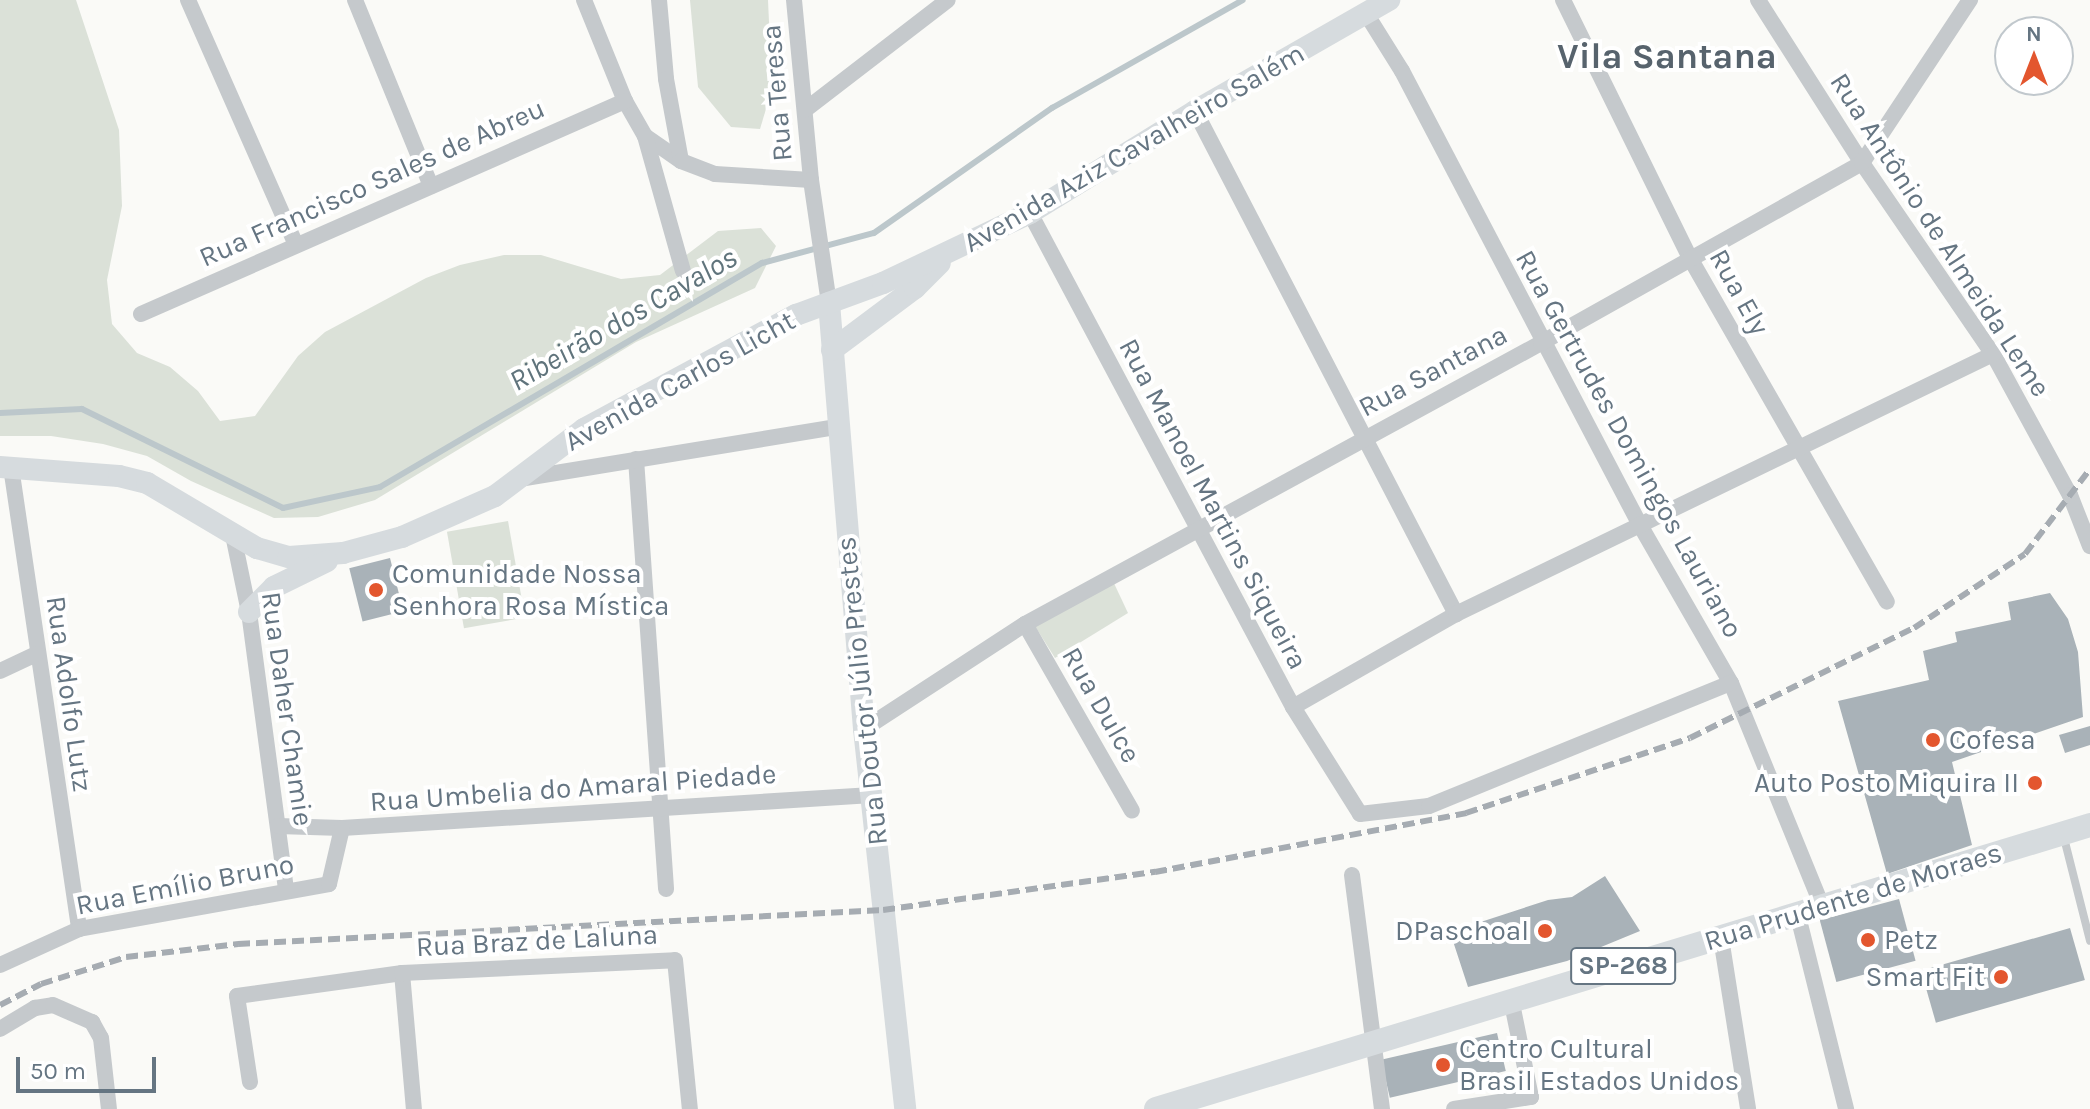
<!DOCTYPE html>
<meta charset="utf-8">
<style>
body{margin:0}
#map{position:relative;width:2090px;height:1109px;overflow:hidden;background:#fafaf7;font-family:Karla,sans-serif}
div>[style]{position:absolute}
.green>*{inset:0;background:#dbe1d8;transform-origin:0 0}
.stream>*{height:6px;margin:-3px;padding:0 3px;transform-origin:3px;border-radius:3px;background:#bcc7cb}
.building>*{inset:0;background:#a9b2b8;transform-origin:0 0}
.lane>*{height:8px;margin:-4px;padding:0 4px;transform-origin:4px;border-radius:4px;background:#c5c9cc}
.street>*{height:16px;margin:-8px;padding:0 8px;transform-origin:8px;border-radius:8px;background:#c5c9cc}
.secondary>*{height:22px;margin:-11px;padding:0 11px;transform-origin:11px;border-radius:11px;background:#d6dbde}
.primary>*{height:24px;margin:-12px;padding:0 12px;transform-origin:12px;border-radius:12px;background:#d6dbde}
.rail>*{height:6px;margin-top:-3px;transform-origin:0;background:repeating-linear-gradient(90deg,#a6acb2 0 12px,transparent 0 18px)}
.dots>*{width:22px;height:22px;translate:-50% -50%;box-sizing:border-box;border:4px solid #fff;border-radius:50%}
span{translate:-50% -50%;white-space:nowrap;text-align:center;line-height:1.15;-webkit-text-stroke:8px #fff;paint-order:stroke}
.shield-label span{padding:2px 6px;background:#fff;border:2px solid;border-radius:6px;-webkit-text-stroke-width:0}
.shield-label{font-size:26px;color:#657582;font-weight:700}
.street-label{font-size:28px;color:#657582}
.poi-label{font-size:28px;color:#657582}
.left{translate:0 -50%;text-align:left}
.right{translate:-100% -50%;text-align:right}
.water-label{font-size:30px;color:#60747c;font-style:italic}
.district-label{font-size:36px;color:#57636d;font-weight:700}
.north{position:absolute;left:1994px;top:16px;width:80px;height:80px;box-sizing:border-box;background:#fff;border:2px solid #c1c8cd;border-radius:50%;rotate:0deg;font-size:22px;font-weight:700;line-height:32px;text-align:center;color:#657582}
.north::after{content:'';display:block;margin:auto;width:28px;height:36px;background:#e3562e;clip-path:polygon(50% 0,100% 100%,50% 72%,0 100%)}
.scale{position:absolute;left:16px;top:1057px;width:140px;height:36px;box-sizing:border-box;border:4px solid #657582;border-top:0;padding-left:10px;font-size:24px;line-height:28px;white-space:nowrap;color:#657582;-webkit-text-stroke:6px #fff;paint-order:stroke}
</style>
<div id="map">
<div class="green">
<i style="clip-path:polygon(0 0,76px 0,119px 130px,122px 206px,107px 280px,112px 324px,137px 353px,170px 367px,198px 391px,220px 421px,255px 416px,298px 356px,325px 332px,426px 278px,460px 265px,504px 255px,541px 255px,621px 279px,660px 275px,718px 231px,761px 228px,776px 246px,755px 288px,636px 342px,375px 500px,318px 517px,274px 518px,191px 481px,147px 456px,103px 444px,51px 436px,0 436px)"></i>
<i style="clip-path:polygon(690px 0,768px 0,772px 89px,760px 129px,731px 127px,698px 87px)"></i>
<i style="left:508px;top:521px;width:98px;height:62px;rotate:80deg"></i>
<i style="clip-path:polygon(1112px 579px,1128px 613px,1055px 658px,1033px 623px)"></i>
</div>
<div class="stream">
<i style="left:0;top:413px;width:82px;rotate:-2.8deg"></i>
<i style="left:82px;top:409px;width:224px;rotate:26.2deg"></i>
<i style="left:283px;top:508px;width:99px;rotate:-12.2deg"></i>
<i style="left:380px;top:487px;width:443px;rotate:-30.4deg"></i>
<i style="left:762px;top:263px;width:116px;rotate:-15deg"></i>
<i style="left:874px;top:233px;width:218px;rotate:-35.1deg"></i>
<i style="left:1052px;top:108px;width:219px;rotate:-29.5deg"></i>
</div>
<div class="building">
<i style="left:390px;top:558px;width:55px;height:42px;rotate:76deg"></i>
<i style="clip-path:polygon(2050px 593px,2068px 619px,2078px 652px,2083px 717px,1952px 762px,1972px 845px,1887px 874px,1838px 701px,1929px 680px,1923px 651px,1957px 642px,1955px 632px,2011px 620px,2008px 602px)"></i>
<i style="clip-path:polygon(2090px 726px,2090px 745px,2065px 753px,2059px 735px)"></i>
<i style="clip-path:polygon(1605px 876px,1640px 931px,1567px 961px,1468px 987px,1450px 932px,1548px 900px,1572px 897px)"></i>
<i style="left:1899px;top:899px;width:64px;height:82px;rotate:75deg"></i>
<i style="left:2070px;top:928px;width:54px;height:155px;rotate:74deg"></i>
<i style="left:1497px;top:1033px;width:39px;height:119px;rotate:77deg"></i>
</div>
<div class="lane">
<i style="left:2064px;top:838px;width:106px;rotate:75.8deg"></i>
</div>
<div class="street">
<i style="left:188px;top:0;width:268px;rotate:66.2deg"></i>
<i style="left:355px;top:0;width:201px;rotate:67.8deg"></i>
<i style="left:584px;top:0;width:109px;rotate:67.9deg"></i>
<i style="left:625px;top:101px;width:40px;rotate:60.3deg"></i>
<i style="left:645px;top:136px;width:44px;rotate:34.8deg"></i>
<i style="left:659px;top:0;width:79px;rotate:84.9deg"></i>
<i style="left:666px;top:79px;width:83px;rotate:79.6deg"></i>
<i style="left:681px;top:161px;width:36px;rotate:21deg"></i>
<i style="left:715px;top:174px;width:96px;rotate:3.6deg"></i>
<i style="left:794px;top:0;width:181px;rotate:84.6deg"></i>
<i style="left:811px;top:180px;width:124px;rotate:81.7deg"></i>
<i style="left:1563px;top:0;width:288px;rotate:63.8deg"></i>
<i style="left:1690px;top:258px;width:396px;rotate:60.2deg"></i>
<i style="left:1758px;top:0;width:193px;rotate:57.5deg"></i>
<i style="left:1862px;top:163px;width:232px;rotate:55.6deg"></i>
<i style="left:1993px;top:354px;width:161px;rotate:61.4deg"></i>
<i style="left:2070px;top:495px;width:55px;rotate:68.6deg"></i>
<i style="left:1367px;top:15px;width:66px;rotate:58deg"></i>
<i style="left:1402px;top:71px;width:513px;rotate:62.34deg"></i>
<i style="left:1640px;top:525px;width:182px;rotate:60.1deg"></i>
<i style="left:1731px;top:683px;width:244px;rotate:67.8deg"></i>
<i style="left:805px;top:110px;width:180px;rotate:-37.6deg"></i>
<i style="left:1195px;top:111px;width:567px;rotate:62.58deg"></i>
<i style="left:645px;top:136px;width:140px;rotate:74.3deg"></i>
<i style="left:1030px;top:213px;width:560px;rotate:61.97deg"></i>
<i style="left:1293px;top:707px;width:126px;rotate:57.9deg"></i>
<i style="left:1360px;top:814px;width:69px;rotate:-6.6deg"></i>
<i style="left:1429px;top:806px;width:326px;rotate:-22.2deg"></i>
<i style="left:141px;top:314px;width:529px;rotate:-23.75deg"></i>
<i style="left:636px;top:459px;width:431px;rotate:86deg"></i>
<i style="left:11px;top:467px;width:467px;rotate:81.6deg"></i>
<i style="left:519px;top:479px;width:322px;rotate:-9.3deg"></i>
<i style="left:233px;top:535px;width:79px;rotate:78.3deg"></i>
<i style="left:249px;top:612px;width:281px;rotate:82.4deg"></i>
<i style="left:1025px;top:624px;width:215px;rotate:60.2deg"></i>
<i style="left:0;top:671px;width:40px;rotate:-25deg"></i>
<i style="left:1293px;top:707px;width:188px;rotate:-29.7deg"></i>
<i style="left:1456px;top:614px;width:597px;rotate:-25.83deg"></i>
<i style="left:864px;top:729px;width:192px;rotate:-33.1deg"></i>
<i style="left:1025px;top:624px;width:588px;rotate:-28.57deg"></i>
<i style="left:1541px;top:343px;width:368px;rotate:-29.3deg"></i>
<i style="left:1862px;top:163px;width:196px;rotate:-56.5deg"></i>
<i style="left:278px;top:826px;width:64px;rotate:1.8deg"></i>
<i style="left:342px;top:828px;width:531px;rotate:-3.56deg"></i>
<i style="left:1352px;top:875px;width:236px;rotate:82.7deg"></i>
<i style="left:1798px;top:916px;width:199px;rotate:76deg"></i>
<i style="left:1721px;top:938px;width:173px;rotate:81deg"></i>
<i style="left:0;top:965px;width:87px;rotate:-24.5deg"></i>
<i style="left:79px;top:929px;width:254px;rotate:-10.2deg"></i>
<i style="left:329px;top:884px;width:57px;rotate:-76.9deg"></i>
<i style="left:402px;top:973px;width:137px;rotate:85deg"></i>
<i style="left:0;top:1029px;width:41px;rotate:-31deg"></i>
<i style="left:35px;top:1008px;width:18px;rotate:-9deg"></i>
<i style="left:53px;top:1005px;width:43px;rotate:23.6deg"></i>
<i style="left:92px;top:1022px;width:18px;rotate:61deg"></i>
<i style="left:101px;top:1038px;width:71px;rotate:83.6deg"></i>
<i style="left:250px;top:1082px;width:87px;rotate:-98.6deg"></i>
<i style="left:237px;top:996px;width:167px;rotate:-7.9deg"></i>
<i style="left:402px;top:973px;width:273px;rotate:-2.7deg"></i>
<i style="left:675px;top:960px;width:150px;rotate:84.3deg"></i>
<i style="left:1454px;top:1109px;width:78px;rotate:-8.9deg"></i>
<i style="left:1531px;top:1097px;width:100px;rotate:-101.5deg"></i>
</div>
<div class="secondary">
<i style="left:829px;top:303px;width:427px;rotate:85.3deg"></i>
<i style="left:864px;top:729px;width:382px;rotate:83.8deg"></i>
<i style="left:832px;top:350px;width:104px;rotate:-36.8deg"></i>
<i style="left:915px;top:288px;width:35px;rotate:-45deg"></i>
<i style="left:0;top:467px;width:119px;rotate:4.3deg"></i>
<i style="left:119px;top:476px;width:29px;rotate:14deg"></i>
<i style="left:147px;top:483px;width:128px;rotate:30.6deg"></i>
<i style="left:257px;top:548px;width:33px;rotate:16deg"></i>
<i style="left:289px;top:557px;width:54px;rotate:-4.2deg"></i>
<i style="left:343px;top:553px;width:61px;rotate:-15.2deg"></i>
<i style="left:402px;top:537px;width:102px;rotate:-23.8deg"></i>
<i style="left:495px;top:496px;width:111px;rotate:-37deg"></i>
<i style="left:584px;top:429px;width:241px;rotate:-28.3deg"></i>
<i style="left:796px;top:315px;width:93px;rotate:-20.2deg"></i>
<i style="left:883px;top:283px;width:163px;rotate:-25.5deg"></i>
<i style="left:1030px;top:213px;width:194px;rotate:-31.7deg"></i>
<i style="left:1195px;top:111px;width:224px;rotate:-29.8deg"></i>
<i style="left:249px;top:612px;width:35px;rotate:-45deg"></i>
<i style="left:274px;top:587px;width:59px;rotate:-26.1deg"></i>
</div>
<div class="primary">
<i style="left:1156px;top:1109px;width:976px;rotate:-16.91deg"></i>
</div>
<div class="rail">
<i style="left:0;top:1005px;width:46px;rotate:-27.1deg"></i>
<i style="left:41px;top:984px;width:89px;rotate:-17.6deg"></i>
<i style="left:126px;top:957px;width:113px;rotate:-6.6deg"></i>
<i style="left:238px;top:944px;width:646px;rotate:-3.02deg"></i>
<i style="left:883px;top:910px;width:275px;rotate:-8deg"></i>
<i style="left:1155px;top:872px;width:317px;rotate:-10.7deg"></i>
<i style="left:1466px;top:813px;width:236px;rotate:-18.5deg"></i>
<i style="left:1690px;top:738px;width:250px;rotate:-26.2deg"></i>
<i style="left:1914px;top:628px;width:133px;rotate:-33.7deg"></i>
<i style="left:2025px;top:554px;width:107px;rotate:-52.6deg"></i>
</div>
<div class="dots">
<i style="left:376px;top:590px;background:#e3562e"></i>
<i style="left:1933px;top:740px;background:#e3562e"></i>
<i style="left:2035px;top:783px;background:#e3562e"></i>
<i style="left:1545px;top:931px;background:#e3562e"></i>
<i style="left:1868px;top:940px;background:#e3562e"></i>
<i style="left:2001px;top:977px;background:#e3562e"></i>
<i style="left:1443px;top:1065px;background:#e3562e"></i>
</div>
<div class="shield-label">
<span style="left:1623px;top:966px">SP-268</span>
</div>
<div class="street-label">
<span style="left:777px;top:93px;rotate:-95deg">Rua Teresa</span>
<span style="left:1134px;top:148px;rotate:-30deg">Avenida Aziz Cavalheiro Salém</span>
<span style="left:372px;top:183px;rotate:-24deg">Rua Francisco Sales de Abreu</span>
<span style="left:1940px;top:235px;rotate:57deg">Rua Antônio de Almeida Leme</span>
<span style="left:1739px;top:292px;rotate:61deg">Rua Ely</span>
<span style="left:1433px;top:371px;rotate:-28deg">Rua Santana</span>
<span style="left:680px;top:381px;rotate:-29deg">Avenida Carlos Licht</span>
<span style="left:1629px;top:444px;rotate:61deg">Rua Gertrudes Domingos Lauriano</span>
<span style="left:1213px;top:504px;rotate:62deg">Rua Manoel Martins Siqueira</span>
<span style="left:862px;top:691px;rotate:-96deg">Rua Doutor Júlio Prestes</span>
<span style="left:69px;top:694px;rotate:82deg">Rua Adolfo Lutz</span>
<span style="left:1101px;top:705px;rotate:60deg">Rua Dulce</span>
<span style="left:287px;top:709px;rotate:82deg">Rua Daher Chamie</span>
<span style="left:573px;top:788px;rotate:-4deg">Rua Umbelia do Amaral Piedade</span>
<span style="left:185px;top:885px;rotate:-11deg">Rua Emílio Bruno</span>
<span style="left:1853px;top:897px;rotate:-17deg">Rua Prudente de Moraes</span>
<span style="left:537px;top:941px;rotate:-3deg">Rua Braz de Laluna</span>
</div>
<div class="poi-label">
<span class="left" style="left:392px;top:590px">Comunidade Nossa<br>Senhora Rosa Mística</span>
<span class="left" style="left:1949px;top:740px">Cofesa</span>
<span class="right" style="left:2019px;top:783px">Auto Posto Miquira II</span>
<span class="right" style="left:1529px;top:931px">DPaschoal</span>
<span class="left" style="left:1884px;top:940px">Petz</span>
<span class="right" style="left:1985px;top:977px">Smart Fit</span>
<span class="left" style="left:1459px;top:1065px">Centro Cultural<br>Brasil Estados Unidos</span>
</div>
<div class="water-label">
<span style="left:623px;top:319px;rotate:-30deg">Ribeirão dos Cavalos</span>
</div>
<div class="district-label">
<span style="left:1667px;top:57px">Vila Santana</span>
</div>
<div class="north">N</div>
<div class="scale">50 m</div>
</div>
